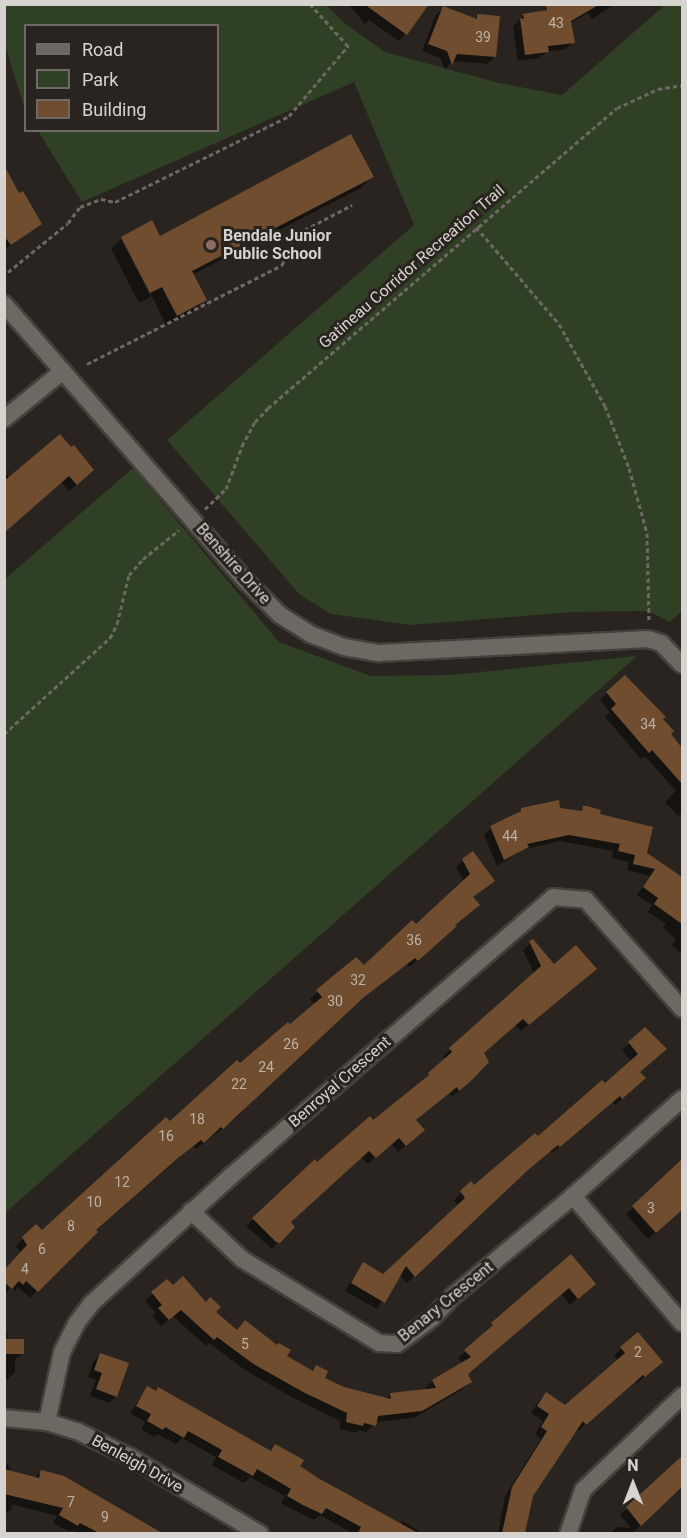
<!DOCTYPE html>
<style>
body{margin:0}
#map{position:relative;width:687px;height:1538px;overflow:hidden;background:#29241f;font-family:Roboto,sans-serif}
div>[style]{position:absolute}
.green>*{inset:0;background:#304025}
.shadow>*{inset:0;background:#0007}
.building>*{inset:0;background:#704d2f;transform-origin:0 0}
.path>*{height:3px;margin-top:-1.5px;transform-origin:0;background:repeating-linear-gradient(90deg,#6c6863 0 4.5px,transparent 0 7.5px)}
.roads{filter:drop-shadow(2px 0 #45403d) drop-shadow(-2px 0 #45403d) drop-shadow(0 2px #45403d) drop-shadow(0 -2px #45403d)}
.minor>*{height:16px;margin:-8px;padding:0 8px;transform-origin:8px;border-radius:8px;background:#6e6863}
.dots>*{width:16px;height:16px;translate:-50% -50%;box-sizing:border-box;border:3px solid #29241f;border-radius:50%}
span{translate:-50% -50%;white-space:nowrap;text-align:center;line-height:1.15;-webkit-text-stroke:6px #29241f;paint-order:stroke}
.number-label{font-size:14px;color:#bdb2a8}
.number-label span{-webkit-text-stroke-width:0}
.poi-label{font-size:16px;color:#d7d3d0;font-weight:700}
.left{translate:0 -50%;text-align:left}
.street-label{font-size:16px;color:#d7d3d0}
.frame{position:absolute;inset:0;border:6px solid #d7d3d0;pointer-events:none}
.legend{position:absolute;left:24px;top:24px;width:195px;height:108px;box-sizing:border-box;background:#29241f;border:2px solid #6f6a66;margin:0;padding:8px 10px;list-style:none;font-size:18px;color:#d7d3d0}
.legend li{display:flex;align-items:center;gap:12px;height:30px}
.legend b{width:30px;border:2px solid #6f6a66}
.north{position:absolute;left:603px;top:1454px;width:60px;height:60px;-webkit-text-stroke:4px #29241f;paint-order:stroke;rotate:0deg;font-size:16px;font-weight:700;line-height:24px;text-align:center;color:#d7d3d0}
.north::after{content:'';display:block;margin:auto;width:21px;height:27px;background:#d7d3d0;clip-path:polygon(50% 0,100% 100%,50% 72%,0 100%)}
</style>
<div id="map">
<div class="green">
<i style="clip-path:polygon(4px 5px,326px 5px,344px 23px,385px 52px,499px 83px,562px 95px,665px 5px,682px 5px,682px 611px,670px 622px,648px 611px,574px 612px,411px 625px,331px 614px,299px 594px,167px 440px,414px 225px,354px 82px,82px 202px,38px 131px,218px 130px,218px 26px,26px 26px,25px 110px,5px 45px)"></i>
<i style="clip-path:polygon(133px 468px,279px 642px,371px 676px,452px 675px,637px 656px,5px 1213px,5px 579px)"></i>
</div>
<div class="shadow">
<i style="clip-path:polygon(348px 4px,427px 4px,399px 41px,369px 20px,365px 24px)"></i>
<i style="clip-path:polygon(564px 4px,615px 4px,592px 19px,588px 13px,570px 23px,573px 42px,566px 49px,546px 52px,540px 58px,518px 61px,513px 27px,517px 22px,524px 15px,541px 13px,547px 7px)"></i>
<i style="clip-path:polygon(443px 8px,474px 20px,478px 16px,495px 57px,487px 64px,452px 61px,445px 70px,440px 58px,422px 51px,436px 15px)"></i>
<i style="clip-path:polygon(4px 163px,18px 195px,41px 224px,4px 250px)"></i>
<i style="clip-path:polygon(372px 177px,361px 188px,192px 275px,205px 299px,195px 310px,166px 325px,124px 239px,121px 239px,151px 297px,139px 303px,111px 249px,122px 238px,159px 238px)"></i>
<i style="clip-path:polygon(59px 436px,85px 477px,69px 491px,61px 482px,4px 532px,4px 477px,7px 475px,10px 478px)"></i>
<i style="clip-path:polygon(607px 693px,661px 720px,669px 734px,682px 751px,682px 812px,678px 816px,665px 802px,676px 791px,645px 756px,641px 759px,605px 717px,610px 712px,600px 700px)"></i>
<i style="clip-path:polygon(584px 808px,598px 815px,645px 853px,682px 894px,682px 954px,672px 945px,676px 940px,663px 927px,666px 924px,648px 912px,652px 905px,637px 895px,650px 876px,627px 870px,629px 862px,612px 858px,613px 851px,560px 841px,525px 849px,497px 866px,484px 835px,491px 828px,521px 810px,559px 809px,579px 812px)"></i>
<i style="clip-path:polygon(463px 860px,493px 881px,472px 898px,470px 911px,410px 967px,407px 964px,354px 1005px,241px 1108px,243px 1111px,236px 1118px,196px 1149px,193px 1146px,95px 1231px,30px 1298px,18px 1287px,15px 1291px,11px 1287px,4px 1294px,4px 1273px,21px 1253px,16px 1246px,36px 1226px,42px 1232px,170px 1123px,289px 1026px,315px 1004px,310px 999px,356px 959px,364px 967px,416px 927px,464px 882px,456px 867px)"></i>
<i style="clip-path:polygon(533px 941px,554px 967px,588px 976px,521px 1031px,515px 1025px,483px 1053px,463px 1087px,452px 1097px,449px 1093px,415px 1121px,416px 1137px,398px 1152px,391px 1143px,368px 1164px,361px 1157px,289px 1222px,293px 1226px,272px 1249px,246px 1226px,315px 1161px,317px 1164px,422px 1081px,446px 1059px,443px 1057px,450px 1050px,534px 973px,523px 950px)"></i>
<i style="clip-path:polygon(646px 1029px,637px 1085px,615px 1105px,612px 1102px,552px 1153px,550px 1151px,489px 1203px,491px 1205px,484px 1212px,407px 1283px,399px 1274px,377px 1309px,345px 1291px,363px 1264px,384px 1276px,459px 1206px,454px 1200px,471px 1184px,474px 1187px,605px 1085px,631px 1061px,622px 1050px)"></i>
<i style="clip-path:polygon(682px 1163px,682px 1210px,648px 1239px,626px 1214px)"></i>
<i style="clip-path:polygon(570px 1256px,587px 1290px,570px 1305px,561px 1294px,466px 1375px,470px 1382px,463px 1389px,414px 1418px,375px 1422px,367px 1432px,358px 1430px,355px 1433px,340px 1429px,340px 1421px,295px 1399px,245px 1370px,209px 1343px,206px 1346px,173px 1316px,161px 1326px,152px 1316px,156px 1313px,145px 1301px,152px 1294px,214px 1312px,236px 1331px,311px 1372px,316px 1367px,323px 1379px,344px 1389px,386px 1399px,391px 1395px,427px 1391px,425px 1388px,433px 1381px,463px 1364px,458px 1358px,486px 1333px,485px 1331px)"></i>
<i style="clip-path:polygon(4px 1332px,7px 1332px,7px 1340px,23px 1353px,15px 1360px,15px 1372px,8px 1379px,4px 1379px)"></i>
<i style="clip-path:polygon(638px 1334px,654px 1369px,637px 1383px,635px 1381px,578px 1431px,576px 1429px,531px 1495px,524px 1534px,498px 1534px,505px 1496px,541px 1439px,535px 1434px,543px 1421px,531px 1413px,539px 1401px,546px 1394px,565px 1406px,618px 1361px,614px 1355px)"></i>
<i style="clip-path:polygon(100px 1355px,116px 1396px,109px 1403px,90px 1396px,96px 1380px,88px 1377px,93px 1362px)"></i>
<i style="clip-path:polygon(147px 1388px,269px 1452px,275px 1446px,298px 1467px,399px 1524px,402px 1521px,418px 1530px,416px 1534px,354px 1534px,320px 1515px,314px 1520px,296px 1511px,281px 1503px,285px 1496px,250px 1477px,244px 1483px,212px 1465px,216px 1457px,182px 1438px,176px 1444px,157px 1434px,154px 1437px,141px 1429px,145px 1422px,130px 1413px)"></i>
<i style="clip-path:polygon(682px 1458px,682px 1488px,631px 1534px,610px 1534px,617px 1527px,631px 1528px,620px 1515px)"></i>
<i style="clip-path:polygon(8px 1464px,11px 1472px,35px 1478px,41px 1472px,63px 1477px,159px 1534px,79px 1534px,72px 1530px,70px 1532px,53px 1523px,57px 1516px,11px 1504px,12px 1508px,4px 1515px,4px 1465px)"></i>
</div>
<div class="building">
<i style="clip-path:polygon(364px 4px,429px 4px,407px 35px)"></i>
<i style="clip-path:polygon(553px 4px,600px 4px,571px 21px,575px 43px,548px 46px,549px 52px,525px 55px,520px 18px,524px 19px,523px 14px,547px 10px,546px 5px)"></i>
<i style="clip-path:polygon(443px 6px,477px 19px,477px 14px,500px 16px,496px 57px,457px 54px,452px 65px,447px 51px,428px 44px)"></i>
<i style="clip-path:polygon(351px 134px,374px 177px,192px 271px,207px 300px,177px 316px,162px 287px,150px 293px,121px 237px,152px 220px,160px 236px)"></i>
<i style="clip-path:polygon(4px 165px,19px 193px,23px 191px,42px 224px,11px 245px,4px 236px)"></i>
<i style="clip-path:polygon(60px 434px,71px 447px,74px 445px,94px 470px,77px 485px,69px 476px,4px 533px,4px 481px)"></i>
<i style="clip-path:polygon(625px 675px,666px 717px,663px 719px,674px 731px,671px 734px,682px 748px,682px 784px,652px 750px,649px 753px,611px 709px,616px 704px,606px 692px)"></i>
<i style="clip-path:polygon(559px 800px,560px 808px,582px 811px,583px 806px,587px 806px,601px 810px,600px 814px,653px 827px,647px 853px,682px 877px,682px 924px,654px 904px,658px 898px,643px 887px,655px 869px,633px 864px,635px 855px,618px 851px,620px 844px,569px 835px,527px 844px,529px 847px,504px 860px,490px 826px,521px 811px,521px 808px)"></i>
<i style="clip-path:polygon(473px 851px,495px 881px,473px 897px,480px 905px,455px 925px,457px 926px,418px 961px,415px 958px,363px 998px,223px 1129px,221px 1127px,204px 1143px,201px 1140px,177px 1159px,96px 1230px,98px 1232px,38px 1292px,26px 1281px,23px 1285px,19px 1281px,12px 1289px,4px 1282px,4px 1270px,27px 1245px,22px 1237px,36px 1224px,42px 1230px,166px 1117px,170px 1121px,237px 1060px,240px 1063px,288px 1022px,290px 1024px,322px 997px,316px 990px,356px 957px,364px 965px,412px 920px,416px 924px,470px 874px,462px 859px)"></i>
<i style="clip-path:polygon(533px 939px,554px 964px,576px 945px,597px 969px,529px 1025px,523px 1019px,484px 1053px,489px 1062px,472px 1080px,459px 1091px,457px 1087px,416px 1120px,425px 1130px,406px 1146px,399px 1138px,376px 1158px,369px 1151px,291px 1222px,295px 1227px,280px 1243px,276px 1242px,252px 1218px,315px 1159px,317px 1162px,370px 1116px,373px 1120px,429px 1075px,428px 1073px,452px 1052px,449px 1048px,541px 966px,529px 941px)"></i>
<i style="clip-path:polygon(645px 1027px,667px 1049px,640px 1072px,646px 1078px,622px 1099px,620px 1096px,560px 1147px,558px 1145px,528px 1170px,415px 1277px,406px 1266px,385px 1303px,351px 1283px,363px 1262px,383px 1274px,465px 1198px,460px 1191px,471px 1181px,474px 1185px,535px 1133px,538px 1136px,602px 1080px,605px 1083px,638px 1054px,628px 1042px)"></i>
<i style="clip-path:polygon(682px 1159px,682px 1210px,656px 1233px,632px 1206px)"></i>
<i style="clip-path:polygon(571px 1254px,596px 1284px,578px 1299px,569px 1288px,468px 1374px,472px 1382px,422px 1411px,378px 1416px,376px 1426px,364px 1423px,363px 1426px,346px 1422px,347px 1413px,303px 1392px,252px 1363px,217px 1337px,214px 1340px,181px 1310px,169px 1320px,158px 1308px,162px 1305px,151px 1292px,167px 1279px,173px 1285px,183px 1276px,206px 1302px,210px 1297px,221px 1307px,216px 1312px,237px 1330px,245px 1320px,277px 1345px,279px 1343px,291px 1350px,287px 1356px,313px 1371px,316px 1365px,328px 1371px,325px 1378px,344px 1387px,391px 1399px,390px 1393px,436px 1388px,432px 1380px,471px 1357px,464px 1350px,493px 1325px,491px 1323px)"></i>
<i style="clip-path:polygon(638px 1332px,663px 1362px,645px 1377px,643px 1375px,586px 1425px,583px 1421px,533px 1496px,525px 1533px,502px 1533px,512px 1487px,547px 1431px,541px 1427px,549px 1414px,537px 1406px,546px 1392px,565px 1405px,625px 1353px,620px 1347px)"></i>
<i style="left:4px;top:1339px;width:20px;height:15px"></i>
<i style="clip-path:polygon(100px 1353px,129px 1363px,117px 1397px,96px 1389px,102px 1373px,94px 1370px)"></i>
<i style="clip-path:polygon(147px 1386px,156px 1391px,158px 1387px,271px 1451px,275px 1444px,304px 1460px,300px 1466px,318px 1478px,418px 1533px,358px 1533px,361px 1527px,326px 1508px,322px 1514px,303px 1505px,287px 1496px,291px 1489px,257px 1469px,253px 1476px,218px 1457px,222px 1450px,188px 1431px,184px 1438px,165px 1427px,163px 1430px,147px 1421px,151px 1414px,136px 1406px)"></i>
<i style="clip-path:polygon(682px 1456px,682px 1487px,641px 1526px,626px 1507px)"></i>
<i style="clip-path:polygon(4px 1469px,39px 1478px,41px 1470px,64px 1476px,162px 1533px,99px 1533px,80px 1523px,78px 1526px,59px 1515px,63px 1508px,4px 1494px)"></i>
</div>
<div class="path">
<i style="left:476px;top:227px;width:128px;rotate:49.4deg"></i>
<i style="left:559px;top:324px;width:94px;rotate:60.7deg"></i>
<i style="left:605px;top:406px;width:66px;rotate:68.8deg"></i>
<i style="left:629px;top:468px;width:67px;rotate:74.5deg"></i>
<i style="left:647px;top:533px;width:89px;rotate:88.7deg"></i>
<i style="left:8px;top:272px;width:77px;rotate:-39.2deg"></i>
<i style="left:68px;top:223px;width:20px;rotate:-53deg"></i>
<i style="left:80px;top:207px;width:22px;rotate:-21deg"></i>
<i style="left:101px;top:199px;width:14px;rotate:12deg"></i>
<i style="left:115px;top:202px;width:194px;rotate:-26.3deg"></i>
<i style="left:289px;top:116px;width:92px;rotate:-49.9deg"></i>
<i style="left:348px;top:46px;width:57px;rotate:-132.1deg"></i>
<i style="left:87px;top:364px;width:219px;rotate:-26.9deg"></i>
<i style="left:282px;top:265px;width:21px;rotate:-65deg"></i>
<i style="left:291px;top:246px;width:9px;rotate:-90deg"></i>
<i style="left:291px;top:237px;width:69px;rotate:-27.7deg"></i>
<i style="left:205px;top:509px;width:29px;rotate:-44deg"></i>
<i style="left:226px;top:489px;width:46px;rotate:-69.6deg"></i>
<i style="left:242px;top:446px;width:27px;rotate:-62deg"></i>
<i style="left:255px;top:422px;width:19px;rotate:-47deg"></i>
<i style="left:268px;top:408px;width:460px;rotate:-40.7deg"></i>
<i style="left:617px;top:108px;width:45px;rotate:-24.9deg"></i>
<i style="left:658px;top:89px;width:24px;rotate:-9deg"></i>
<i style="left:4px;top:734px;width:143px;rotate:-42.2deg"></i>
<i style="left:110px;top:638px;width:16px;rotate:-63deg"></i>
<i style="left:117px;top:624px;width:50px;rotate:-76.2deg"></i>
<i style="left:129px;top:575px;width:21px;rotate:-49deg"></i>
<i style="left:143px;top:559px;width:46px;rotate:-38.9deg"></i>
</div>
<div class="roads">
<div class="minor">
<i style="left:4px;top:304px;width:368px;rotate:48.9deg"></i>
<i style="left:246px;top:581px;width:48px;rotate:45deg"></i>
<i style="left:280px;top:615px;width:36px;rotate:32deg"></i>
<i style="left:310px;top:634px;width:36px;rotate:21deg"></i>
<i style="left:344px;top:647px;width:36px;rotate:10deg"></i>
<i style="left:379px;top:653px;width:269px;rotate:-3deg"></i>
<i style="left:648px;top:639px;width:14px;rotate:17deg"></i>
<i style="left:661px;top:643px;width:30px;rotate:46deg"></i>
<i style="left:4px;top:419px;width:76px;rotate:-39.1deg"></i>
<i style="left:573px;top:1196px;width:167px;rotate:49.4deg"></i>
<i style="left:191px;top:1211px;width:70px;rotate:43.3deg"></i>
<i style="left:242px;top:1259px;width:161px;rotate:31.5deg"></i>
<i style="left:379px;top:1343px;width:18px;rotate:3deg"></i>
<i style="left:397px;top:1344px;width:44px;rotate:-36.6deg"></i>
<i style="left:432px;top:1318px;width:30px;rotate:-46deg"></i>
<i style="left:453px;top:1296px;width:156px;rotate:-39.8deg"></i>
<i style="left:573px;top:1196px;width:146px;rotate:-41.7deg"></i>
<i style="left:4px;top:1418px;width:43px;rotate:5.3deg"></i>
<i style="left:47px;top:1422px;width:31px;rotate:17deg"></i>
<i style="left:77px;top:1431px;width:59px;rotate:26.1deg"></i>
<i style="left:130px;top:1457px;width:151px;rotate:30.6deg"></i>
<i style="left:47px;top:1422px;width:72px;rotate:-77.9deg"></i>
<i style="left:62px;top:1352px;width:31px;rotate:-63deg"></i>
<i style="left:76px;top:1324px;width:26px;rotate:-53deg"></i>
<i style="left:92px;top:1303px;width:187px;rotate:-42.4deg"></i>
<i style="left:230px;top:1177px;width:427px;rotate:-40.9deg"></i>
<i style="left:553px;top:897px;width:33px;rotate:5deg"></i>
<i style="left:586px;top:900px;width:145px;rotate:48.6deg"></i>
<i style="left:568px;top:1534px;width:46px;rotate:-71.2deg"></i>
<i style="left:583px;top:1490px;width:137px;rotate:-43.5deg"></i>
</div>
</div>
<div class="dots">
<i style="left:211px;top:245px;background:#8d6e63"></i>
</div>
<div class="number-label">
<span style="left:556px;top:23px">43</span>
<span style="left:483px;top:37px">39</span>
<span style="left:648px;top:724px">34</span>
<span style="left:510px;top:836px">44</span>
<span style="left:414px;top:940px">36</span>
<span style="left:358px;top:980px">32</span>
<span style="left:335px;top:1001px">30</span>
<span style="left:291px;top:1044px">26</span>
<span style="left:266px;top:1067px">24</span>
<span style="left:239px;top:1084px">22</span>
<span style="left:197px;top:1119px">18</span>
<span style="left:166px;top:1136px">16</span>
<span style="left:122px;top:1182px">12</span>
<span style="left:94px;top:1202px">10</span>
<span style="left:651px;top:1208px">3</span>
<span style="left:71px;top:1226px">8</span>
<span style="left:42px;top:1249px">6</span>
<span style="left:25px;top:1269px">4</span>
<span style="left:245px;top:1344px">5</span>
<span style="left:638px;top:1352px">2</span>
<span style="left:71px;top:1502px">7</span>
<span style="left:105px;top:1517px">9</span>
</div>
<div class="poi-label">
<span class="left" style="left:223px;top:245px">Bendale Junior<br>Public School</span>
</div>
<div class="street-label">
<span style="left:412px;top:267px;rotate:-41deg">Gatineau Corridor Recreation Trail</span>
<span style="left:233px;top:564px;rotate:48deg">Benshire Drive</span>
<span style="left:340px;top:1082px;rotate:-41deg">Benroyal Crescent</span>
<span style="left:446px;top:1302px;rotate:-39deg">Benary Crescent</span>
<span style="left:137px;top:1464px;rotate:29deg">Benleigh Drive</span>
</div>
<div class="frame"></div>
<ul class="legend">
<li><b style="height:8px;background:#6e6863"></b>Road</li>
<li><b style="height:16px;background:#304025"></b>Park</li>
<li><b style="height:16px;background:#704d2f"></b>Building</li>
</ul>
<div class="north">N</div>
</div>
